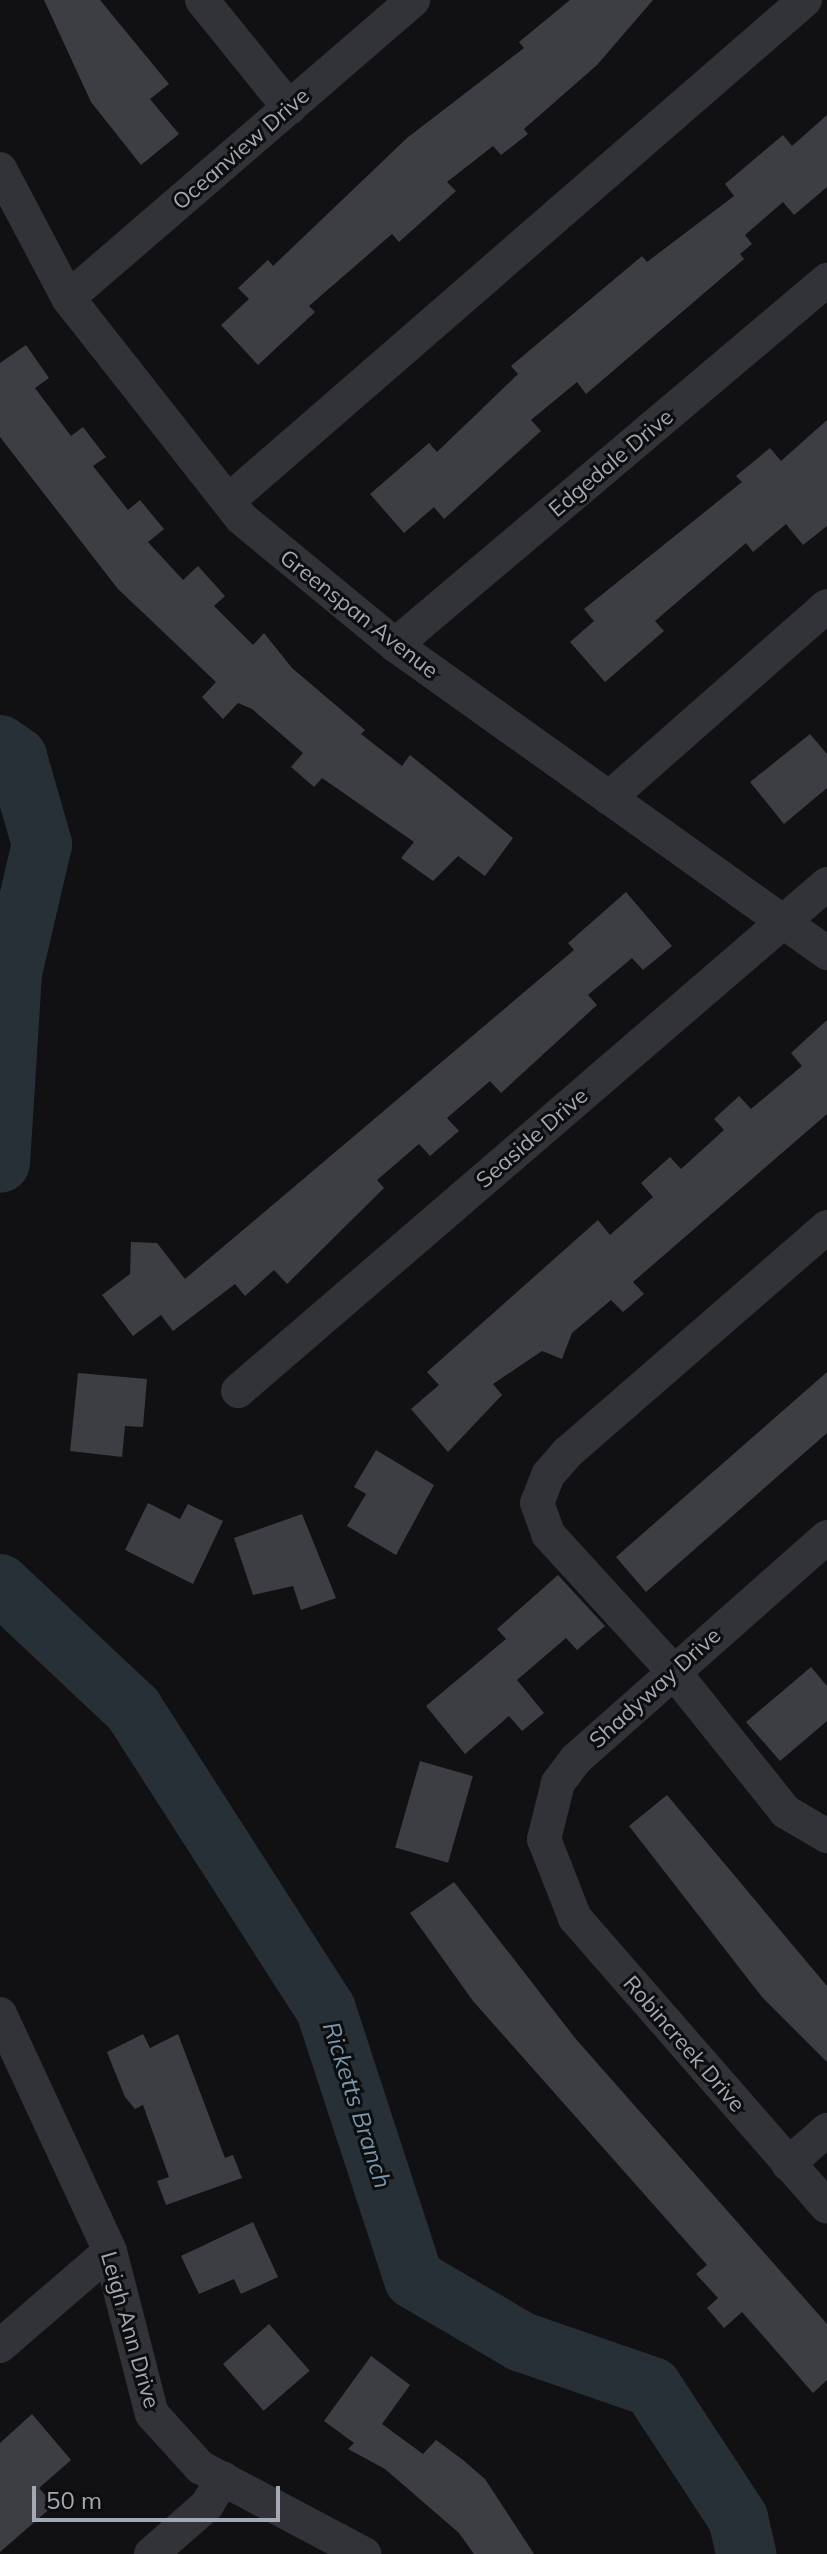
<!DOCTYPE html>
<style>
body{margin:0}
#map{position:relative;width:827px;height:2554px;overflow:hidden;background:#111113;font-family:Mulish,sans-serif}
div>[style]{position:absolute}
.river>*{height:60px;margin:-30px;padding:0 30px;transform-origin:30px;border-radius:30px;background:#283037}
.building>*{inset:0;background:#3d3e43;transform-origin:0 0}
.minor>*{height:34px;margin:-17px;padding:0 17px;transform-origin:17px;border-radius:17px;background:#323338}
span{translate:-50% -50%;white-space:nowrap;text-align:center;line-height:1.15;-webkit-text-stroke:6px #0d0d0e;paint-order:stroke}
.street-label{font-size:22px;color:#a2a8b4}
.water-label{font-size:24px;color:#7797b1;font-style:italic}
.scale{position:absolute;left:32px;top:2486px;width:248px;height:36px;box-sizing:border-box;border:4px solid #a2a8b4;border-top:0;padding-left:10px;font-size:24px;line-height:28px;white-space:nowrap;color:#a2a8b4;-webkit-text-stroke:6px #0d0d0e;paint-order:stroke}
</style>
<div id="map">
<div class="river">
<i style="left:0;top:745px;width:21px;rotate:35deg"></i>
<i style="left:17px;top:757px;width:91px;rotate:74deg"></i>
<i style="left:42px;top:844px;width:132px;rotate:103.1deg"></i>
<i style="left:12px;top:973px;width:190px;rotate:93.6deg"></i>
<i style="left:0;top:1584px;width:183px;rotate:43.2deg"></i>
<i style="left:133px;top:1709px;width:358px;rotate:57.3deg"></i>
<i style="left:326px;top:2010px;width:283px;rotate:71.9deg"></i>
<i style="left:414px;top:2279px;width:125px;rotate:30.3deg"></i>
<i style="left:522px;top:2342px;width:138px;rotate:19.1deg"></i>
<i style="left:652px;top:2387px;width:157px;rotate:56.7deg"></i>
<i style="left:738px;top:2518px;width:37px;rotate:77deg"></i>
</div>
<div class="building">
<i style="clip-path:polygon(44px 0,100px 0,169px 84px,150px 99px,179px 134px,141px 165px,91px 102px)"></i>
<i style="clip-path:polygon(570px 0,653px 0,597px 65px,524px 129px,528px 134px,501px 155px,493px 146px,447px 182px,456px 191px,399px 242px,392px 234px,309px 306px,315px 312px,258px 365px,221px 325px,249px 299px,238px 288px,268px 260px,273px 266px,407px 138px,524px 48px,519px 42px)"></i>
<i style="clip-path:polygon(827px 115px,827px 187px,794px 215px,783px 202px,745px 235px,752px 244px,740px 254px,744px 259px,586px 394px,577px 382px,531px 420px,541px 431px,444px 519px,434px 507px,404px 533px,370px 494px,429px 443px,437px 452px,518px 374px,511px 366px,642px 256px,647px 262px,734px 196px,725px 184px,783px 135px,792px 146px)"></i>
<i style="clip-path:polygon(26px 345px,49px 378px,35px 388px,71px 436px,83px 427px,106px 457px,93px 466px,128px 510px,140px 500px,164px 529px,148px 542px,183px 580px,198px 566px,225px 596px,214px 606px,253px 645px,264px 633px,292px 668px,365px 730px,361px 734px,402px 766px,410px 755px,513px 838px,485px 876px,458px 856px,433px 881px,401px 858px,414px 842px,322px 778px,314px 787px,291px 767px,303px 753px,252px 709px,238px 703px,223px 719px,202px 697px,216px 682px,118px 589px,0 437px,0 363px)"></i>
<i style="clip-path:polygon(827px 420px,827px 526px,803px 545px,786px 524px,753px 552px,746px 543px,655px 621px,664px 631px,605px 682px,570px 642px,594px 621px,584px 609px,742px 482px,736px 476px,770px 448px,781px 461px)"></i>
<i style="clip-path:polygon(810px 734px,827px 754px,827px 788px,784px 824px,750px 782px)"></i>
<i style="clip-path:polygon(626px 892px,672px 946px,643px 970px,632px 958px,588px 995px,597px 1005px,501px 1093px,490px 1081px,447px 1118px,459px 1131px,430px 1156px,419px 1144px,377px 1180px,384px 1188px,287px 1284px,274px 1270px,245px 1296px,235px 1284px,173px 1331px,161px 1315px,133px 1336px,102px 1295px,130px 1274px,131px 1242px,157px 1243px,185px 1279px,574px 950px,568px 943px)"></i>
<i style="clip-path:polygon(827px 1020px,827px 1114px,633px 1282px,644px 1294px,623px 1312px,611px 1300px,572px 1333px,562px 1359px,542px 1351px,493px 1384px,502px 1395px,448px 1452px,411px 1409px,439px 1385px,427px 1372px,598px 1220px,610px 1235px,653px 1197px,641px 1183px,670px 1157px,681px 1169px,724px 1130px,714px 1119px,739px 1096px,751px 1109px,802px 1066px,791px 1053px)"></i>
<i style="clip-path:polygon(827px 1372px,827px 1433px,646px 1592px,616px 1557px)"></i>
<i style="clip-path:polygon(78px 1373px,147px 1379px,143px 1427px,125px 1426px,122px 1457px,70px 1451px)"></i>
<i style="clip-path:polygon(376px 1450px,434px 1485px,396px 1555px,347px 1526px,366px 1494px,354px 1487px)"></i>
<i style="clip-path:polygon(148px 1503px,180px 1519px,188px 1504px,223px 1521px,193px 1584px,125px 1550px)"></i>
<i style="clip-path:polygon(302px 1514px,336px 1598px,301px 1610px,293px 1586px,253px 1595px,234px 1538px)"></i>
<i style="clip-path:polygon(558px 1575px,605px 1626px,577px 1650px,566px 1638px,517px 1680px,544px 1713px,522px 1731px,509px 1716px,465px 1754px,426px 1706px,506px 1639px,497px 1629px)"></i>
<i style="clip-path:polygon(811px 1667px,827px 1686px,827px 1721px,780px 1761px,746px 1722px)"></i>
<i style="left:420px;top:1761px;width:55px;height:90px;rotate:16deg"></i>
<i style="clip-path:polygon(667px 1795px,827px 1986px,827px 2062px,762px 1997px,629px 1826px)"></i>
<i style="clip-path:polygon(454px 1882px,575px 2038px,827px 2324px,827px 2380px,813px 2393px,742px 2312px,724px 2328px,707px 2308px,718px 2298px,696px 2274px,707px 2265px,473px 2001px,410px 1913px)"></i>
<i style="clip-path:polygon(143px 2034px,150px 2048px,178px 2034px,225px 2158px,233px 2155px,242px 2178px,166px 2205px,157px 2181px,169px 2177px,143px 2105px,135px 2109px,125px 2097px,107px 2052px)"></i>
<i style="clip-path:polygon(253px 2222px,278px 2277px,241px 2294px,234px 2279px,199px 2294px,181px 2256px)"></i>
<i style="left:269px;top:2324px;width:62px;height:61px;rotate:49deg"></i>
<i style="clip-path:polygon(371px 2356px,410px 2385px,382px 2424px,423px 2454px,436px 2440px,463px 2460px,485px 2479px,534px 2554px,474px 2554px,459px 2533px,385px 2469px,348px 2449px,354px 2443px,324px 2421px)"></i>
<i style="clip-path:polygon(32px 2414px,71px 2460px,39px 2488px,54px 2505px,0 2552px,0 2443px)"></i>
</div>
<div class="minor">
<i style="left:202px;top:0;width:139px;rotate:51.1deg"></i>
<i style="left:0;top:169px;width:146px;rotate:62.2deg"></i>
<i style="left:68px;top:298px;width:280px;rotate:51.8deg"></i>
<i style="left:241px;top:518px;width:200px;rotate:39.5deg"></i>
<i style="left:395px;top:645px;width:531px;rotate:35.49deg"></i>
<i style="left:68px;top:298px;width:456px;rotate:-40.8deg"></i>
<i style="left:228px;top:501px;width:764px;rotate:-40.97deg"></i>
<i style="left:395px;top:645px;width:566px;rotate:-40.19deg"></i>
<i style="left:609px;top:798px;width:290px;rotate:-41.4deg"></i>
<i style="left:827px;top:1227px;width:343px;rotate:139deg"></i>
<i style="left:568px;top:1452px;width:30px;rotate:131deg"></i>
<i style="left:548px;top:1475px;width:30px;rotate:111deg"></i>
<i style="left:537px;top:1503px;width:33px;rotate:70deg"></i>
<i style="left:548px;top:1534px;width:185px;rotate:47.6deg"></i>
<i style="left:673px;top:1671px;width:181px;rotate:51.3deg"></i>
<i style="left:786px;top:1812px;width:48px;rotate:30.3deg"></i>
<i style="left:238px;top:1391px;width:777px;rotate:-40.72deg"></i>
<i style="left:827px;top:1537px;width:335px;rotate:138.5deg"></i>
<i style="left:576px;top:1759px;width:30px;rotate:127deg"></i>
<i style="left:558px;top:1783px;width:58px;rotate:104deg"></i>
<i style="left:544px;top:1839px;width:85px;rotate:68.6deg"></i>
<i style="left:575px;top:1918px;width:383px;rotate:48.9deg"></i>
<i style="left:0;top:2014px;width:261px;rotate:65.1deg"></i>
<i style="left:110px;top:2251px;width:168px;rotate:75.6deg"></i>
<i style="left:152px;top:2414px;width:72px;rotate:47.8deg"></i>
<i style="left:200px;top:2467px;width:186px;rotate:27.9deg"></i>
<i style="left:788px;top:2164px;width:52px;rotate:-41.1deg"></i>
<i style="left:0;top:2346px;width:145px;rotate:-40.8deg"></i>
<i style="left:151px;top:2554px;width:74px;rotate:-41.2deg"></i>
<i style="left:207px;top:2505px;width:31px;rotate:-59deg"></i>
</div>
<div class="street-label">
<span style="left:241px;top:149px;rotate:-41deg">Oceanview Drive</span>
<span style="left:611px;top:463px;rotate:-40deg">Edgedale Drive</span>
<span style="left:359px;top:614px;rotate:38deg">Greenspan Avenue</span>
<span style="left:532px;top:1138px;rotate:-41deg">Seaside Drive</span>
<span style="left:655px;top:1688px;rotate:-42deg">Shadyway Drive</span>
<span style="left:684px;top:2044px;rotate:49deg">Robincreek Drive</span>
<span style="left:130px;top:2330px;rotate:74deg">Leigh Ann Drive</span>
</div>
<div class="water-label">
<span style="left:357px;top:2105px;rotate:72deg">Ricketts Branch</span>
</div>
<div class="scale">50 m</div>
</div>
